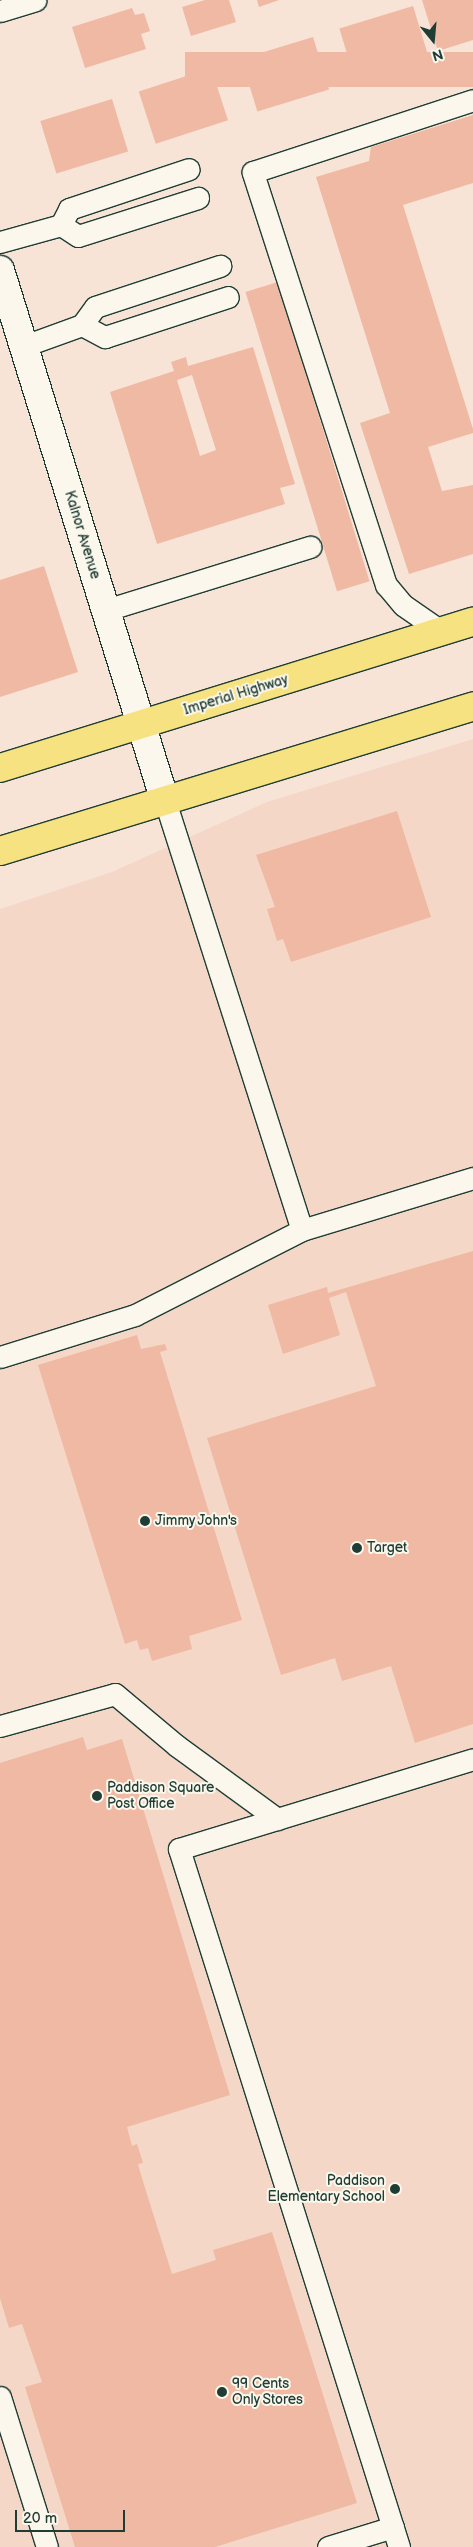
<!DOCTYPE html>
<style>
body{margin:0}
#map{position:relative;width:473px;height:2547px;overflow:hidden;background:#f7e4d6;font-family:"Balsamiq Sans",sans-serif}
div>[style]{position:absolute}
.built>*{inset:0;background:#f5d7c7}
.building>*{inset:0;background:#efb9a3;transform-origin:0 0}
.roads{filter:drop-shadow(1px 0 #1f3d34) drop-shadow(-1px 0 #1f3d34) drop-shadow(0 1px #1f3d34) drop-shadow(0 -1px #1f3d34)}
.service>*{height:21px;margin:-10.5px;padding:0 10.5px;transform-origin:10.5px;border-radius:10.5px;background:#fbf7ec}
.minor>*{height:28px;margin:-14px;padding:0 14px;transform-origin:14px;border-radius:14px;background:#fbf7ec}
.primary>*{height:28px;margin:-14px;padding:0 14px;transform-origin:14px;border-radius:14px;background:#f7e281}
.dots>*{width:14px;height:14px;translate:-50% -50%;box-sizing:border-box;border:2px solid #fbf7ec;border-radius:50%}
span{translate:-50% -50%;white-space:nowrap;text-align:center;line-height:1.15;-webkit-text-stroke:4px #fbf7ec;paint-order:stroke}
.street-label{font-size:14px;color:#1f3d34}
.poi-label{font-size:14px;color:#1f3d34}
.left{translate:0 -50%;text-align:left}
.right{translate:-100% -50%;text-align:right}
.north{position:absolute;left:408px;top:15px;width:50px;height:50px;-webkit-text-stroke:4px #fbf7ec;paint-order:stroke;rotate:163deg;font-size:14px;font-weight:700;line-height:20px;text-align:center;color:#1f3d34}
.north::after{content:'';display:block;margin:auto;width:18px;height:22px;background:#1f3d34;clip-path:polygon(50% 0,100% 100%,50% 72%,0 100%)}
.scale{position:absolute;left:15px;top:2510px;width:110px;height:22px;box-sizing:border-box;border:2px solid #1f3d34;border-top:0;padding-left:6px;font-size:15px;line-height:18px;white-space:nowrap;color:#1f3d34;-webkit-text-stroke:4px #fbf7ec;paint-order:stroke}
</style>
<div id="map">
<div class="built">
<i style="clip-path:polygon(473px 739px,473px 2547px,0 2547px,0 909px,112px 872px,267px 802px)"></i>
</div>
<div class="building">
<i style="clip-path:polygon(205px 0,229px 0,236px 22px,191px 36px,182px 7px)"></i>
<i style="clip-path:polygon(257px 0,279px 0,259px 7px)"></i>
<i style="clip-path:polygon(422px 0,473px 0,473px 40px,438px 51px)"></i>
<i style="left:413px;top:6px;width:54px;height:77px;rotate:73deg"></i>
<i style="clip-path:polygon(132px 8px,135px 15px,144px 13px,150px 31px,141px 34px,146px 49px,85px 68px,72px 27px)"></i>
<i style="left:313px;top:37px;width:55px;height:75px;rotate:73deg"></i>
<i style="left:473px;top:52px;width:35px;height:288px;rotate:90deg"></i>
<i style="left:211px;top:68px;width:55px;height:76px;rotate:72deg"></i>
<i style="left:112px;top:99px;width:55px;height:75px;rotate:73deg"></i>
<i style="clip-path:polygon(473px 115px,473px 183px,403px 205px,473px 429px,473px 433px,428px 447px,442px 491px,473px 485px,473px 554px,409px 574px,360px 423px,390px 413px,316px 177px,369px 161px,371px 147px)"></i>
<i style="left:278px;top:282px;width:313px;height:34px;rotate:73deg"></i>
<i style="clip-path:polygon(evenodd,253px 347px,295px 484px,280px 488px,285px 504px,157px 544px,110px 392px,174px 371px,171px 362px,186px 357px,188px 366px,253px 347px,192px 375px,216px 450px,200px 456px,177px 380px,192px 375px)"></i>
<i style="clip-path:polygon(44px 566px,78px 672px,0 697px,0 580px)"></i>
<i style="clip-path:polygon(397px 811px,431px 917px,291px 962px,283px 939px,277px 941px,267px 909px,275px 907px,256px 855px)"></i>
<i style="clip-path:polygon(473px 1251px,473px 1724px,415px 1743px,391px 1666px,342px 1681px,335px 1658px,281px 1675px,207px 1438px,376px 1386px,346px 1292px,329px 1298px,340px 1335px,283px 1354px,268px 1305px,327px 1287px,328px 1293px)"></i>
<i style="clip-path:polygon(137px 1335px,141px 1349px,165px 1344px,167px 1350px,160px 1352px,242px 1620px,189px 1636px,192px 1649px,152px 1661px,148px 1648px,140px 1650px,137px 1640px,125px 1644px,38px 1365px)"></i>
<i style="clip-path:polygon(83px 1737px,87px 1750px,122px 1739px,230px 2095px,127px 2127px,132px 2146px,137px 2144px,143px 2163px,138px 2164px,141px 2175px,172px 2274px,216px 2260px,213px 2250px,272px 2232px,357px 2503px,215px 2547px,75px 2547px,25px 2387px,42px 2382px,22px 2324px,9px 2328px,0 2298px,0 1763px)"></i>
</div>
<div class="roads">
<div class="service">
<i style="left:0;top:11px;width:37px;rotate:-17deg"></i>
<i style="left:61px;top:225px;width:18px;rotate:-63deg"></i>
<i style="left:69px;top:209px;width:126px;rotate:-18.4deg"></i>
<i style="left:0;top:242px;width:63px;rotate:-15.6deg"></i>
<i style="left:61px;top:225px;width:20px;rotate:33deg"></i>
<i style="left:78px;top:236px;width:126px;rotate:-17.6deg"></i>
<i style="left:82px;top:325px;width:22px;rotate:-54deg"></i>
<i style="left:95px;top:307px;width:132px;rotate:-18.2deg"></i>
<i style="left:24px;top:346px;width:62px;rotate:-19.9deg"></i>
<i style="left:82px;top:325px;width:26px;rotate:28deg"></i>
<i style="left:105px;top:337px;width:129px;rotate:-18deg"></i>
<i style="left:106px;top:610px;width:214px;rotate:-17.2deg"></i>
<i style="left:442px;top:632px;width:47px;rotate:-145.3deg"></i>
<i style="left:403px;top:605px;width:26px;rotate:-130deg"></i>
<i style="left:386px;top:585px;width:434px;rotate:-107.9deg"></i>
<i style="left:253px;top:172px;width:231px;rotate:-18.1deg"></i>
<i style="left:165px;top:801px;width:450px;rotate:72.3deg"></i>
<i style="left:0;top:1357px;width:141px;rotate:-17.3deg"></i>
<i style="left:135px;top:1315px;width:187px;rotate:-27deg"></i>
<i style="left:302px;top:1230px;width:179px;rotate:-16.9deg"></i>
<i style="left:0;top:1726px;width:119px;rotate:-15.5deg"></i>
<i style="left:115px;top:1694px;width:81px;rotate:40deg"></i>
<i style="left:177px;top:1746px;width:124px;rotate:36.1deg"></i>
<i style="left:0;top:2397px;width:157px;rotate:72.6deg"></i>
<i style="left:328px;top:2547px;width:68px;rotate:-17.1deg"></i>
<i style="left:399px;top:2547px;width:732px;rotate:-107.49deg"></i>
<i style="left:179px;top:1849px;width:307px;rotate:-17deg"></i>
</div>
<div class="minor">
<i style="left:0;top:270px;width:556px;rotate:72.74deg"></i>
</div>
<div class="primary">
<i style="left:0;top:768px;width:495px;rotate:-17.2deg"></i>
<i style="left:0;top:851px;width:495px;rotate:-17deg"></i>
</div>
</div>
<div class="dots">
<i style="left:145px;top:1521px;background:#1f3d34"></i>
<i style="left:357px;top:1548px;background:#1f3d34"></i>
<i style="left:97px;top:1796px;background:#1f3d34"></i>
<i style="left:395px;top:2189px;background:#1f3d34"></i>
<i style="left:222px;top:2392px;background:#1f3d34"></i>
</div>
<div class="street-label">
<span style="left:82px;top:535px;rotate:73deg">Kalnor Avenue</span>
<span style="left:236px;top:695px;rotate:-17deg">Imperial Highway</span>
</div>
<div class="poi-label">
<span class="left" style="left:155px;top:1521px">Jimmy John's</span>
<span class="left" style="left:367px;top:1548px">Target</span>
<span class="left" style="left:107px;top:1796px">Paddison Square<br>Post Office</span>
<span class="right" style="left:385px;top:2189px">Paddison<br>Elementary School</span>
<span class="left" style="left:232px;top:2392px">99 Cents<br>Only Stores</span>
</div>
<div class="north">N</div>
<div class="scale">20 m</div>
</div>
